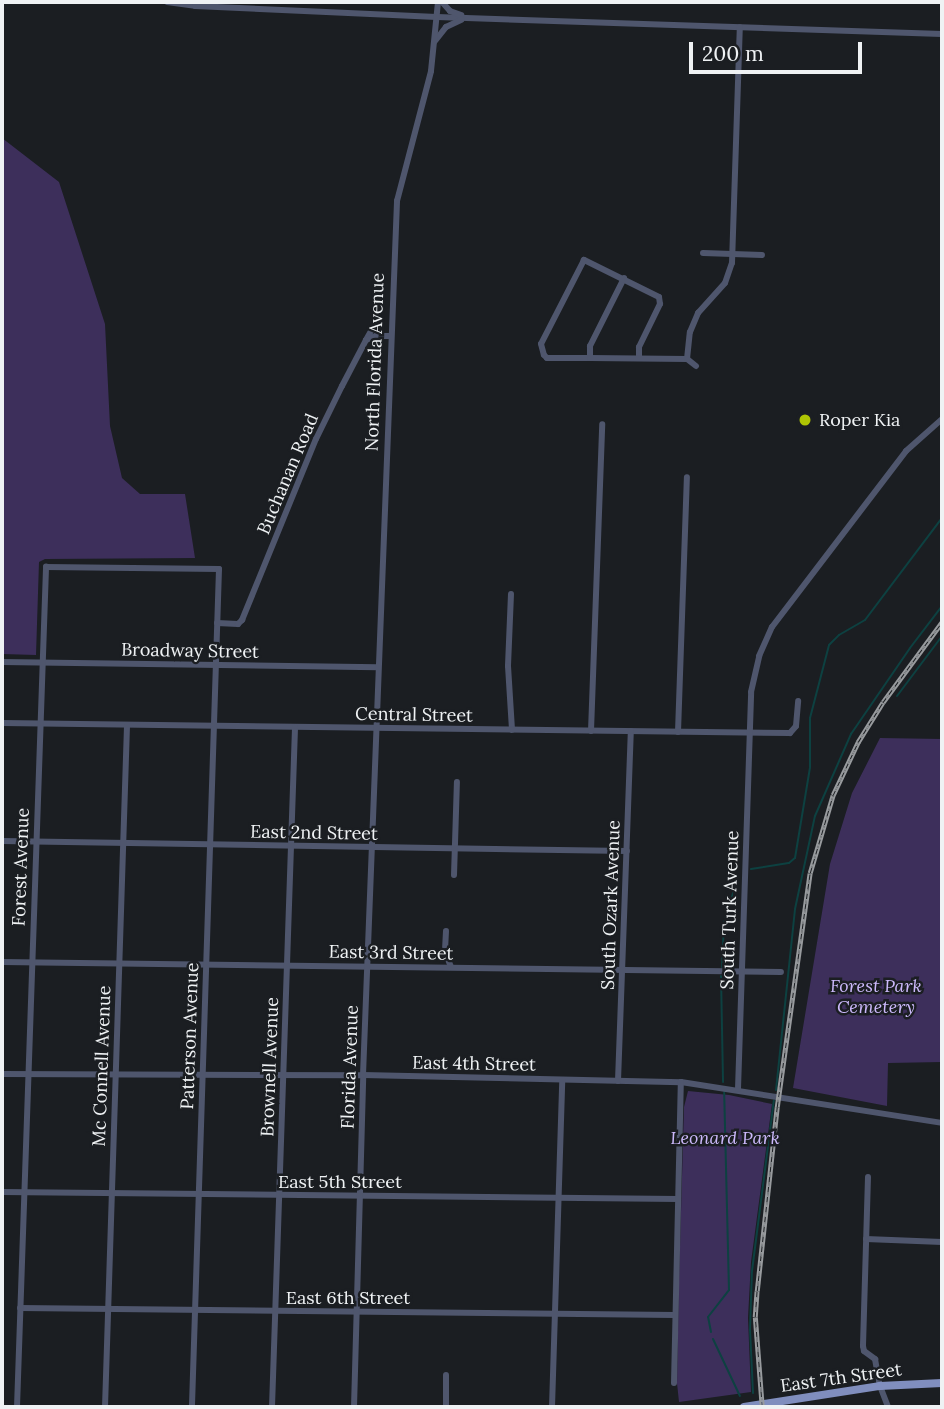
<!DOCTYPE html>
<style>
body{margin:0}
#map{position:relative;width:944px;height:1409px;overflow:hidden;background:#1b1e22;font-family:Lora,serif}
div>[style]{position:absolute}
.green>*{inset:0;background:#3d2f5b}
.stream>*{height:2px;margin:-1px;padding:0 1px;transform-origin:1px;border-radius:1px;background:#0d4141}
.minor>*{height:6px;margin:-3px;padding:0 3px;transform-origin:3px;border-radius:3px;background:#4f566d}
.major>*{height:8px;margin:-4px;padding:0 4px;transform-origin:4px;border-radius:4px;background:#808ebe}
.rail>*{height:4.5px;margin-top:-2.25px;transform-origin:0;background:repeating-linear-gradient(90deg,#1b1e22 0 5px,#989b9e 0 10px);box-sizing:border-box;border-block:2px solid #989b9e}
.dots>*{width:19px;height:19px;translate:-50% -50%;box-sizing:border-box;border:4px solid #1b1e22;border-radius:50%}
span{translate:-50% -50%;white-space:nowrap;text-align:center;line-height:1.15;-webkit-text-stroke:5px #1b1e22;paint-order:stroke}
.street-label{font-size:18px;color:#eff2f4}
.poi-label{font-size:18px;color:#eff2f4}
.left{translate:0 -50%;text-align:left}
.park-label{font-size:18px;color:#ccb9fb;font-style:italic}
.frame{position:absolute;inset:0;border:4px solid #eff2f4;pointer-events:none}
.scale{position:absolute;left:689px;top:42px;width:173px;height:32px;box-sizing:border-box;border:4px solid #eff2f4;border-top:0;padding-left:9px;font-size:21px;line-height:24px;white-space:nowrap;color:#eff2f4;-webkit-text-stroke:5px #1b1e22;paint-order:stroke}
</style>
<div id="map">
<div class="green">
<i style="clip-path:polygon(2px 138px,59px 182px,105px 324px,110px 426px,122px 478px,140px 494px,185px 494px,195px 558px,45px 559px,39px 562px,36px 655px,2px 654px)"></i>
<i style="clip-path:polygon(880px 738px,942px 739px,942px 1062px,888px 1063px,887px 1106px,793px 1088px,830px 864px,852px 793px)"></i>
<i style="clip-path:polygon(688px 1091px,729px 1095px,772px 1104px,751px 1262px,748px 1318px,751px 1392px,679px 1402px,677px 1383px,679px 1282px,684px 1107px)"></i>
</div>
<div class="stream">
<i style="left:897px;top:696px;width:75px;rotate:-53.1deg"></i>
<i style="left:751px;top:869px;width:38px;rotate:-9deg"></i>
<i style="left:789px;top:863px;width:8px;rotate:-40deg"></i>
<i style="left:795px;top:858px;width:92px;rotate:-80.6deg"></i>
<i style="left:810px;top:767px;width:49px;rotate:-90deg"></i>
<i style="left:810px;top:718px;width:75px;rotate:-75.4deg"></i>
<i style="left:829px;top:645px;width:14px;rotate:-45deg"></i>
<i style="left:839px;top:635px;width:30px;rotate:-30deg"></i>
<i style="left:865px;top:620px;width:128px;rotate:-53deg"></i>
<i style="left:722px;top:967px;width:44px;rotate:-87.4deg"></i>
<i style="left:724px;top:923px;width:48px;rotate:-73.1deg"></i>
<i style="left:721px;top:976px;width:106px;rotate:88.9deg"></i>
<i style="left:776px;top:1090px;width:182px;rotate:-84deg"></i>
<i style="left:795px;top:909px;width:95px;rotate:-77.9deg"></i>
<i style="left:815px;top:816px;width:90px;rotate:-66.3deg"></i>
<i style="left:851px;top:734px;width:104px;rotate:-55.5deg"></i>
<i style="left:910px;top:648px;width:53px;rotate:-52.7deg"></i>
<i style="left:711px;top:1332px;width:15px;rotate:-101deg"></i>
<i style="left:708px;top:1317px;width:34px;rotate:-52deg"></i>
<i style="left:729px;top:1290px;width:198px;rotate:-91.4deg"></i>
<i style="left:713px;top:1339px;width:63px;rotate:64.7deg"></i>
<i style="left:753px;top:1393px;width:63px;rotate:-92.7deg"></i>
<i style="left:750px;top:1330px;width:59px;rotate:-88.1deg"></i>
<i style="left:752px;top:1271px;width:172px;rotate:-82.7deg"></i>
</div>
<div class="minor">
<i style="left:167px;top:2px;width:28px;rotate:8deg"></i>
<i style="left:195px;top:6px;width:242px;rotate:2.6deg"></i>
<i style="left:437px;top:17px;width:505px;rotate:1.93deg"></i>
<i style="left:442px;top:2px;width:12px;rotate:48deg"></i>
<i style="left:450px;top:11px;width:12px;rotate:20deg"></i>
<i style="left:435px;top:41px;width:18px;rotate:-52deg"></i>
<i style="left:446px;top:27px;width:17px;rotate:-25deg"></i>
<i style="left:703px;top:253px;width:59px;rotate:1.9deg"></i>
<i style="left:366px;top:340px;width:13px;rotate:-61deg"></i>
<i style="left:590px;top:358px;width:12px;rotate:-90deg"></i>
<i style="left:590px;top:346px;width:76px;rotate:-63.4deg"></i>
<i style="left:639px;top:358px;width:11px;rotate:-90deg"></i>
<i style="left:639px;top:347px;width:48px;rotate:-64deg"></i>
<i style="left:660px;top:304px;width:7px;rotate:-98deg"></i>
<i style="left:659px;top:297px;width:84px;rotate:-153.7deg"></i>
<i style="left:584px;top:260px;width:94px;rotate:117.1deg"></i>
<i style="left:541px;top:344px;width:11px;rotate:75deg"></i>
<i style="left:544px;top:355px;width:4px;rotate:45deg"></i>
<i style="left:547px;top:358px;width:43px"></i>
<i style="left:590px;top:358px;width:97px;rotate:0.6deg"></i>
<i style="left:696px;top:366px;width:11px;rotate:-142deg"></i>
<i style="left:687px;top:359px;width:27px;rotate:-84deg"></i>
<i style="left:690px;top:332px;width:21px;rotate:-67deg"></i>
<i style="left:698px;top:313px;width:40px;rotate:-48deg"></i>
<i style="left:725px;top:283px;width:21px;rotate:-71deg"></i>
<i style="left:732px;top:263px;width:236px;rotate:-88.1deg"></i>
<i style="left:511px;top:594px;width:72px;rotate:92.4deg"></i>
<i style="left:508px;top:666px;width:64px;rotate:86.4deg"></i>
<i style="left:217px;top:623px;width:21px;rotate:3deg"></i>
<i style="left:238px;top:624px;width:6px;rotate:-45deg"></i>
<i style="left:242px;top:620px;width:196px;rotate:-67.8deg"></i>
<i style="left:316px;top:439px;width:59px;rotate:-63.9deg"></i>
<i style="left:342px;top:386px;width:52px;rotate:-62.4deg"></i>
<i style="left:366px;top:340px;width:11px;rotate:-22deg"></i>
<i style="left:376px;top:336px;width:14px"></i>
<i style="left:2px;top:662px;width:376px;rotate:0.8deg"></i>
<i style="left:2px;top:723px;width:788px;rotate:0.73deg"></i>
<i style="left:790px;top:733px;width:9px;rotate:-49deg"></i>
<i style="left:796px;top:726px;width:25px;rotate:-85deg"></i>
<i style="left:591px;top:731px;width:307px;rotate:-87.9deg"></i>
<i style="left:678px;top:732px;width:255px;rotate:-88deg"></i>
<i style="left:2px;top:841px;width:625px;rotate:0.92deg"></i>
<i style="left:454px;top:875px;width:93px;rotate:-88.2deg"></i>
<i style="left:446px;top:931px;width:21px;rotate:93deg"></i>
<i style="left:445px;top:952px;width:16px;rotate:68deg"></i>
<i style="left:2px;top:962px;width:779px;rotate:0.74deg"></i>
<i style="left:2px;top:1074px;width:361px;rotate:0.2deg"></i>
<i style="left:363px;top:1075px;width:318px;rotate:1.3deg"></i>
<i style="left:681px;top:1082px;width:264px;rotate:8.9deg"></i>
<i style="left:618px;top:1081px;width:350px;rotate:-87.9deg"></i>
<i style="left:738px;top:1089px;width:397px;rotate:-88.1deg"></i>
<i style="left:751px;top:692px;width:37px;rotate:-77deg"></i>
<i style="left:759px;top:656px;width:32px;rotate:-66deg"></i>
<i style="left:772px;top:627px;width:221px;rotate:-52.7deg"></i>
<i style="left:906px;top:451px;width:48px;rotate:-41.6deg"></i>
<i style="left:868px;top:1177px;width:169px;rotate:91.7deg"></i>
<i style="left:863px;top:1346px;width:5px;rotate:79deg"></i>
<i style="left:864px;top:1351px;width:14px;rotate:36deg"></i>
<i style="left:875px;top:1359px;width:27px;rotate:80deg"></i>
<i style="left:880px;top:1386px;width:22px;rotate:69deg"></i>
<i style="left:2px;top:1192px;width:676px;rotate:0.59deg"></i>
<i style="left:866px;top:1239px;width:76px;rotate:2.3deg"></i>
<i style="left:20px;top:1308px;width:655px;rotate:0.61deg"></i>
<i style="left:674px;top:1383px;width:301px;rotate:-88.7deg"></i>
<i style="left:17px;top:1407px;width:841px;rotate:-88.02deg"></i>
<i style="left:46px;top:567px;width:173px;rotate:0.7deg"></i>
<i style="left:219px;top:569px;width:838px;rotate:91.85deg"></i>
<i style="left:105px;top:1407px;width:682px;rotate:-88.15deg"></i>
<i style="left:272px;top:1407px;width:680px;rotate:-88.06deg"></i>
<i style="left:354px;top:1407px;width:332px;rotate:-88.4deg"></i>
<i style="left:363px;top:1075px;width:875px;rotate:-87.77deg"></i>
<i style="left:397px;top:201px;width:134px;rotate:-75.3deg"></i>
<i style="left:431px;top:71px;width:69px;rotate:-84.2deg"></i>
<i style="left:446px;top:1407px;width:32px;rotate:-90deg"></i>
<i style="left:552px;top:1407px;width:327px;rotate:-88.2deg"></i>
</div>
<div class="major">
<i style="left:744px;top:1407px;width:138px;rotate:-8.8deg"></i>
<i style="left:880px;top:1386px;width:62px;rotate:-2.8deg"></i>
</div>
<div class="rail">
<i style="left:762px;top:1407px;width:90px;rotate:-94.4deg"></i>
<i style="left:755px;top:1317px;width:26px;rotate:-86deg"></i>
<i style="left:757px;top:1291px;width:185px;rotate:-83.8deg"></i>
<i style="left:777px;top:1107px;width:236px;rotate:-82deg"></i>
<i style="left:810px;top:873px;width:81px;rotate:-73.6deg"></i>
<i style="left:833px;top:795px;width:59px;rotate:-64.7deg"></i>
<i style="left:858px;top:742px;width:47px;rotate:-58deg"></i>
<i style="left:883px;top:702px;width:99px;rotate:-53.6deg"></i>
</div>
<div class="dots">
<i style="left:805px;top:420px;background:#afc504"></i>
</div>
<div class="street-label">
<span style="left:375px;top:362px;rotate:-88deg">North Florida Avenue</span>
<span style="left:288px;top:474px;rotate:-67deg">Buchanan Road</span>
<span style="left:190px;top:651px;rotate:1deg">Broadway Street</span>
<span style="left:414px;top:715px;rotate:1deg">Central Street</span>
<span style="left:314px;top:833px;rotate:1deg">East 2nd Street</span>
<span style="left:21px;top:867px;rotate:-88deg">Forest Avenue</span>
<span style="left:611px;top:905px;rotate:-88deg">South Ozark Avenue</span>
<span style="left:730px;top:910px;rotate:-88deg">South Turk Avenue</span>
<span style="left:391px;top:953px;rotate:1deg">East 3rd Street</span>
<span style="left:190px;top:1036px;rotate:-88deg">Patterson Avenue</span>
<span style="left:474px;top:1064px;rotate:1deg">East 4th Street</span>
<span style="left:102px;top:1066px;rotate:-88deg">Mc Connell Avenue</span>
<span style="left:270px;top:1067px;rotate:-88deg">Brownell Avenue</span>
<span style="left:350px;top:1067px;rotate:-88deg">Florida Avenue</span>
<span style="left:340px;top:1182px">East 5th Street</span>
<span style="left:348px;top:1298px">East 6th Street</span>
<span style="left:841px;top:1378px;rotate:-8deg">East 7th Street</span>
</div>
<div class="poi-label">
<span class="left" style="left:819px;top:420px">Roper Kia</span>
</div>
<div class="park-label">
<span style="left:876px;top:997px">Forest Park<br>Cemetery</span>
<span style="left:725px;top:1138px">Leonard Park</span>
</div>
<div class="frame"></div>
<div class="scale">200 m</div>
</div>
